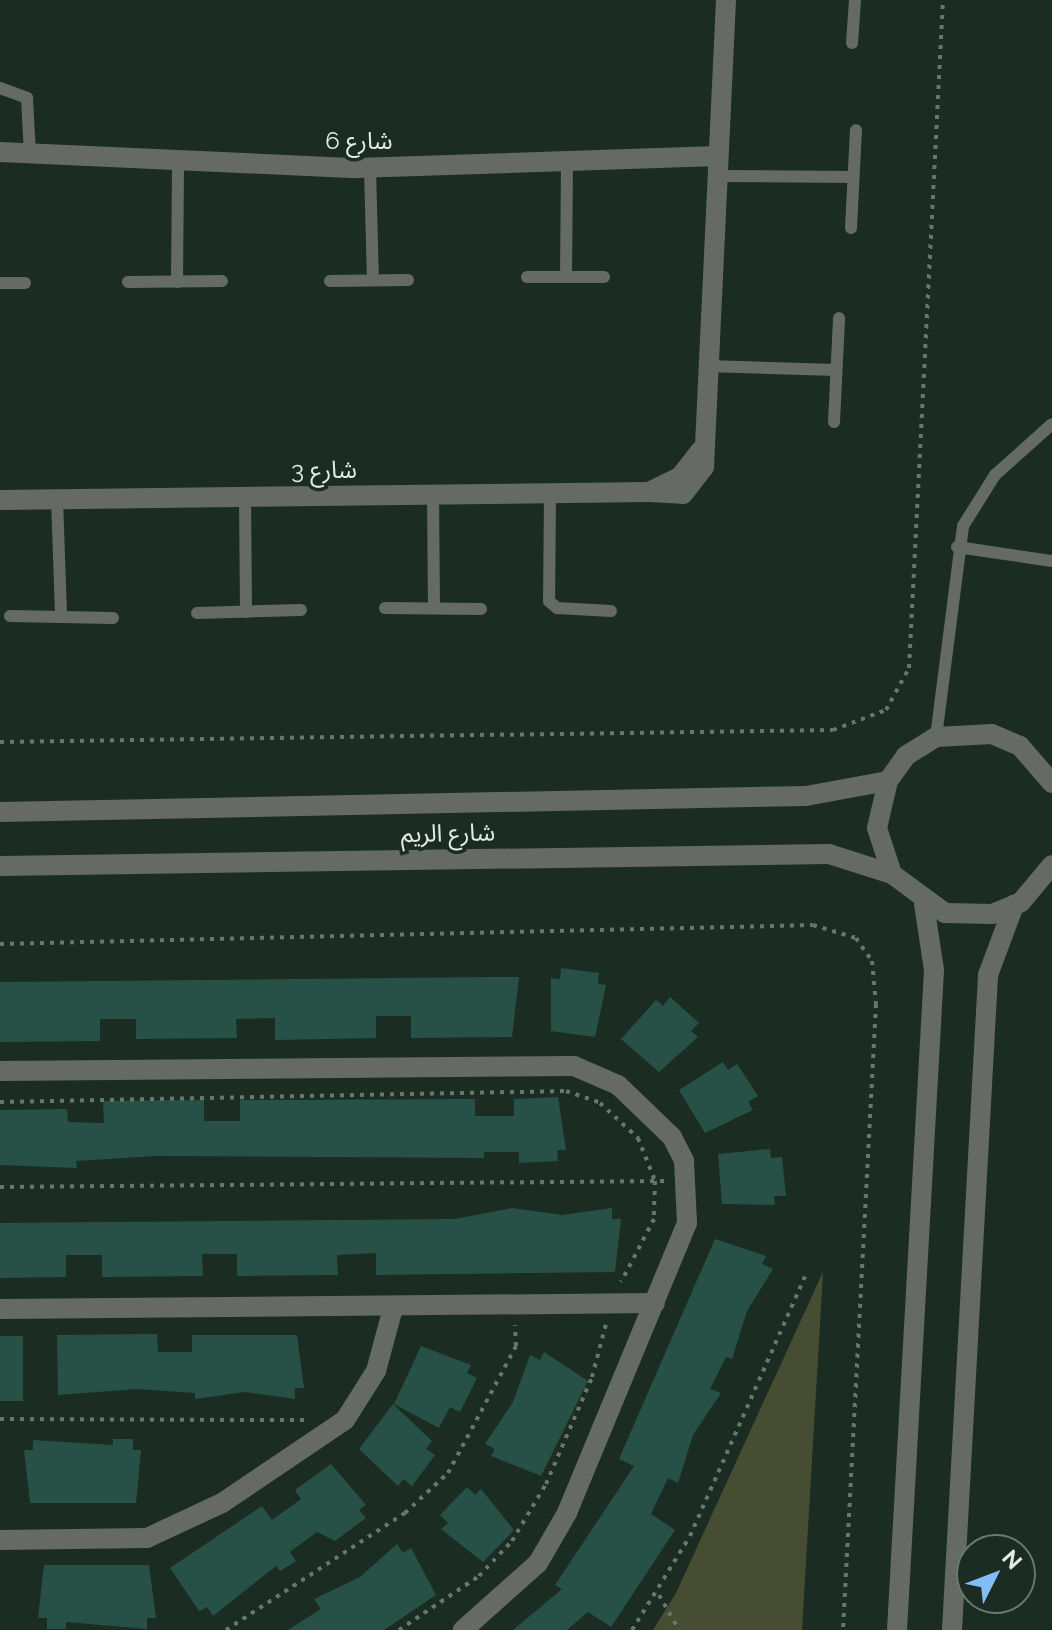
<!DOCTYPE html>
<meta charset="utf-8">
<style>
body{margin:0}
#map{position:relative;width:1052px;height:1630px;overflow:hidden;background:#1b2d22;font-family:Raleway,"Noto Sans Arabic",sans-serif}
div>[style]{position:absolute}
.green>*{inset:0;background:#464d32}
.building>*{inset:0;background:#275147;transform-origin:0 0}
.path>*{height:4px;margin-top:-2px;transform-origin:0;background:repeating-linear-gradient(90deg,#68776e 0 4px,transparent 0 10px)}
.service>*{height:12px;margin:-6px;padding:0 6px;transform-origin:6px;border-radius:6px;background:#656b64}
.minor>*{height:20px;margin:-10px;padding:0 10px;transform-origin:10px;border-radius:10px;background:#656b64}
.tertiary>*{height:20px;margin:-10px;padding:0 10px;transform-origin:10px;border-radius:10px;background:#656b64}
span{translate:-50% -50%;white-space:nowrap;text-align:center;line-height:1.15;-webkit-text-stroke:7px #1b2d22;paint-order:stroke}
.street-label{font-size:24px;color:#e1ece4}
.north{position:absolute;left:956px;top:1534px;width:80px;height:80px;box-sizing:border-box;background:#1b2d22;border:2px solid #6a7970;border-radius:50%;rotate:48deg;font-size:22px;font-weight:700;line-height:32px;text-align:center;color:#e1ece4}
.north::after{content:'';display:block;margin:auto;width:28px;height:36px;background:#80bdfa;clip-path:polygon(50% 0,100% 100%,50% 72%,0 100%)}
</style>
<div id="map">
<div class="green">
<i style="clip-path:polygon(823px 1272px,802px 1630px,653px 1630px,676px 1593px)"></i>
</div>
<div class="building">
<i style="clip-path:polygon(561px 968px,599px 973px,598px 984px,606px 985px,595px 1037px,551px 1031px,551px 978px,560px 979px)"></i>
<i style="clip-path:polygon(490px 977px,519px 977px,512px 1037px,411px 1038px,411px 1016px,376px 1016px,376px 1038px,275px 1040px,275px 1018px,236px 1019px,237px 1038px,136px 1039px,136px 1019px,100px 1019px,100px 1041px,0 1042px,0 982px)"></i>
<i style="clip-path:polygon(670px 997px,699px 1023px,691px 1031px,698px 1037px,659px 1072px,621px 1039px,656px 1000px,663px 1006px)"></i>
<i style="clip-path:polygon(723px 1062px,728px 1070px,737px 1064px,758px 1096px,748px 1102px,753px 1110px,705px 1133px,679px 1090px)"></i>
<i style="clip-path:polygon(558px 1097px,566px 1150px,557px 1150px,558px 1161px,519px 1163px,519px 1152px,484px 1152px,484px 1158px,155px 1156px,76px 1161px,77px 1168px,0 1165px,0 1110px,67px 1109px,68px 1122px,104px 1123px,103px 1101px,204px 1100px,204px 1121px,240px 1121px,240px 1100px,475px 1099px,475px 1116px,514px 1116px,514px 1099px)"></i>
<i style="clip-path:polygon(770px 1149px,771px 1158px,782px 1157px,786px 1196px,774px 1196px,775px 1205px,722px 1204px,718px 1154px)"></i>
<i style="clip-path:polygon(512px 1208px,562px 1215px,612px 1208px,612px 1219px,621px 1219px,615px 1272px,376px 1275px,376px 1253px,337px 1255px,338px 1275px,237px 1276px,237px 1254px,202px 1254px,203px 1276px,102px 1277px,102px 1255px,66px 1255px,66px 1277px,0 1278px,0 1223px,455px 1219px)"></i>
<i style="clip-path:polygon(715px 1239px,766px 1256px,762px 1264px,773px 1269px,747px 1311px,732px 1359px,726px 1357px,710px 1389px,721px 1393px,693px 1435px,678px 1483px,668px 1478px,651px 1514px,675px 1530px,611px 1627px,588px 1612px,567px 1630px,513px 1630px,562px 1589px,555px 1585px,634px 1466px,619px 1459px)"></i>
<i style="clip-path:polygon(157px 1334px,158px 1352px,192px 1352px,192px 1335px,297px 1335px,304px 1388px,295px 1388px,295px 1399px,245px 1392px,195px 1399px,195px 1393px,137px 1389px,58px 1395px,57px 1335px)"></i>
<i style="left:0;top:1336px;width:23px;height:65px"></i>
<i style="clip-path:polygon(421px 1346px,471px 1365px,467px 1373px,477px 1378px,460px 1412px,450px 1407px,439px 1428px,394px 1404px)"></i>
<i style="clip-path:polygon(544px 1352px,588px 1381px,541px 1476px,491px 1456px,495px 1449px,485px 1444px,513px 1402px,530px 1355px,540px 1360px)"></i>
<i style="clip-path:polygon(393px 1404px,432px 1441px,426px 1449px,435px 1455px,412px 1486px,403px 1479px,398px 1486px,359px 1449px)"></i>
<i style="clip-path:polygon(113px 1439px,133px 1439px,133px 1450px,141px 1450px,136px 1503px,30px 1503px,24px 1450px,33px 1450px,33px 1440px,113px 1445px)"></i>
<i style="clip-path:polygon(331px 1464px,366px 1505px,359px 1510px,366px 1518px,335px 1541px,317px 1532px,290px 1552px,296px 1561px,280px 1571px,276px 1566px,213px 1616px,207px 1607px,199px 1611px,170px 1568px,262px 1506px,272px 1520px,301px 1499px,295px 1490px)"></i>
<i style="clip-path:polygon(467px 1487px,475px 1495px,481px 1489px,514px 1530px,483px 1562px,441px 1529px,448px 1523px,440px 1515px)"></i>
<i style="clip-path:polygon(397px 1544px,403px 1553px,411px 1548px,436px 1595px,384px 1630px,288px 1630px,321px 1609px,314px 1599px,360px 1577px)"></i>
<i style="clip-path:polygon(44px 1565px,149px 1565px,156px 1618px,147px 1618px,147px 1629px,66px 1622px,66px 1629px,47px 1629px,47px 1618px,38px 1618px)"></i>
</div>
<div class="path">
<i style="left:0;top:742px;width:833px;rotate:-0.83deg"></i>
<i style="left:833px;top:730px;width:57px;rotate:-20.7deg"></i>
<i style="left:886px;top:710px;width:48px;rotate:-61.3deg"></i>
<i style="left:909px;top:668px;width:669px;rotate:-87.09deg"></i>
<i style="left:0;top:944px;width:813px;rotate:-1.34deg"></i>
<i style="left:813px;top:925px;width:45px;rotate:16.8deg"></i>
<i style="left:856px;top:938px;width:28px;rotate:55deg"></i>
<i style="left:872px;top:961px;width:43px;rotate:84.7deg"></i>
<i style="left:876px;top:1004px;width:627px;rotate:93.02deg"></i>
<i style="left:0;top:1102px;width:566px;rotate:-1.11deg"></i>
<i style="left:566px;top:1091px;width:36px;rotate:19deg"></i>
<i style="left:600px;top:1103px;width:52px;rotate:42.6deg"></i>
<i style="left:638px;top:1138px;width:46px;rotate:68.4deg"></i>
<i style="left:655px;top:1181px;width:38px;rotate:92deg"></i>
<i style="left:654px;top:1219px;width:71px;rotate:117.6deg"></i>
<i style="left:0;top:1187px;width:665px;rotate:-0.52deg"></i>
<i style="left:0;top:1419px;width:306px;rotate:0.2deg"></i>
<i style="left:659px;top:1595px;width:40px;rotate:60.3deg"></i>
<i style="left:226px;top:1630px;width:214px;rotate:-33.2deg"></i>
<i style="left:405px;top:1513px;width:59px;rotate:-42.9deg"></i>
<i style="left:448px;top:1473px;width:144px;rotate:-61.8deg"></i>
<i style="left:516px;top:1346px;width:21px;rotate:-93deg"></i>
<i style="left:399px;top:1630px;width:97px;rotate:-34deg"></i>
<i style="left:479px;top:1576px;width:48px;rotate:-46.7deg"></i>
<i style="left:512px;top:1541px;width:66px;rotate:-59.2deg"></i>
<i style="left:546px;top:1484px;width:116px;rotate:-66.7deg"></i>
<i style="left:592px;top:1377px;width:55px;rotate:-75.2deg"></i>
<i style="left:632px;top:1630px;width:110px;rotate:-58.3deg"></i>
<i style="left:690px;top:1536px;width:289px;rotate:-66.1deg"></i>
</div>
<div class="service">
<i style="left:852px;top:43px;width:43px;rotate:-86deg"></i>
<i style="left:0;top:88px;width:29px;rotate:20deg"></i>
<i style="left:27px;top:98px;width:58px;rotate:87deg"></i>
<i style="left:370px;top:168px;width:112px;rotate:88.5deg"></i>
<i style="left:716px;top:176px;width:137px;rotate:0.4deg"></i>
<i style="left:851px;top:228px;width:98px;rotate:-87.1deg"></i>
<i style="left:527px;top:277px;width:77px"></i>
<i style="left:566px;top:277px;width:114px;rotate:-89.5deg"></i>
<i style="left:330px;top:281px;width:78px;rotate:-0.7deg"></i>
<i style="left:128px;top:282px;width:94px;rotate:-0.6deg"></i>
<i style="left:177px;top:282px;width:121px;rotate:-89.5deg"></i>
<i style="left:0;top:283px;width:25px"></i>
<i style="left:706px;top:366px;width:130px;rotate:1.8deg"></i>
<i style="left:834px;top:422px;width:104px;rotate:-87.2deg"></i>
<i style="left:550px;top:493px;width:108px;rotate:90.5deg"></i>
<i style="left:549px;top:601px;width:11px;rotate:41deg"></i>
<i style="left:557px;top:608px;width:54px;rotate:3.2deg"></i>
<i style="left:433px;top:494px;width:113px;rotate:89.5deg"></i>
<i style="left:245px;top:496px;width:116px;rotate:89.5deg"></i>
<i style="left:57px;top:499px;width:116px;rotate:88deg"></i>
<i style="left:957px;top:547px;width:96px;rotate:8.4deg"></i>
<i style="left:385px;top:608px;width:96px;rotate:0.6deg"></i>
<i style="left:197px;top:613px;width:104px;rotate:-1.7deg"></i>
<i style="left:10px;top:616px;width:103px;rotate:1.1deg"></i>
<i style="left:936px;top:737px;width:213px;rotate:-82.7deg"></i>
<i style="left:963px;top:526px;width:60px;rotate:-57.9deg"></i>
<i style="left:995px;top:475px;width:76px;rotate:-41.8deg"></i>
</div>
<div class="minor">
<i style="left:0;top:152px;width:356px;rotate:2.6deg"></i>
<i style="left:356px;top:168px;width:362px;rotate:-1.9deg"></i>
<i style="left:649px;top:492px;width:34px;rotate:3deg"></i>
<i style="left:683px;top:494px;width:34px;rotate:-52deg"></i>
<i style="left:704px;top:467px;width:468px;rotate:-87.3deg"></i>
<i style="left:0;top:500px;width:649px;rotate:-0.71deg"></i>
<i style="left:649px;top:492px;width:34px;rotate:-26deg"></i>
<i style="left:680px;top:477px;width:34px;rotate:-52deg"></i>
<i style="left:0;top:1071px;width:574px;rotate:-0.5deg"></i>
<i style="left:574px;top:1066px;width:48px;rotate:23.4deg"></i>
<i style="left:618px;top:1085px;width:75px;rotate:43.9deg"></i>
<i style="left:672px;top:1137px;width:27px;rotate:63deg"></i>
<i style="left:684px;top:1161px;width:62px;rotate:87.2deg"></i>
<i style="left:687px;top:1223px;width:314px;rotate:112.5deg"></i>
<i style="left:567px;top:1513px;width:58px;rotate:120.1deg"></i>
<i style="left:538px;top:1563px;width:101px;rotate:138.2deg"></i>
<i style="left:0;top:1309px;width:655px;rotate:-0.52deg"></i>
<i style="left:0;top:1540px;width:147px;rotate:-0.8deg"></i>
<i style="left:147px;top:1538px;width:83px;rotate:-25deg"></i>
<i style="left:222px;top:1503px;width:148px;rotate:-34deg"></i>
<i style="left:345px;top:1420px;width:58px;rotate:-57.7deg"></i>
<i style="left:376px;top:1371px;width:65px;rotate:-74.9deg"></i>
</div>
<div class="tertiary">
<i style="left:1052px;top:783px;width:49px;rotate:-130.9deg"></i>
<i style="left:1020px;top:746px;width:30px;rotate:-157deg"></i>
<i style="left:992px;top:734px;width:56px;rotate:176.9deg"></i>
<i style="left:936px;top:737px;width:36px;rotate:148deg"></i>
<i style="left:906px;top:756px;width:31px;rotate:126deg"></i>
<i style="left:888px;top:781px;width:48px;rotate:103.2deg"></i>
<i style="left:877px;top:828px;width:48px;rotate:71.9deg"></i>
<i style="left:892px;top:874px;width:66px;rotate:36.3deg"></i>
<i style="left:945px;top:913px;width:47px;rotate:1.2deg"></i>
<i style="left:992px;top:914px;width:31px;rotate:-22deg"></i>
<i style="left:1021px;top:902px;width:48px;rotate:-50deg"></i>
<i style="left:0;top:812px;width:806px;rotate:-1.14deg"></i>
<i style="left:806px;top:796px;width:83px;rotate:-10.4deg"></i>
<i style="left:0;top:866px;width:829px;rotate:-0.83deg"></i>
<i style="left:829px;top:854px;width:66px;rotate:17.6deg"></i>
<i style="left:897px;top:1630px;width:661px;rotate:-86.79deg"></i>
<i style="left:934px;top:970px;width:67px;rotate:-98.6deg"></i>
<i style="left:952px;top:1630px;width:656px;rotate:-86.85deg"></i>
<i style="left:988px;top:975px;width:75px;rotate:-69.6deg"></i>
</div>
<div class="street-label">
<span style="left:359px;top:141px">شارع 6</span>
<span style="left:324px;top:470px;rotate:-1deg">شارع 3</span>
<span style="left:448px;top:833px;rotate:-1deg">شارع الريم</span>
</div>
<div class="north">N</div>
</div>
